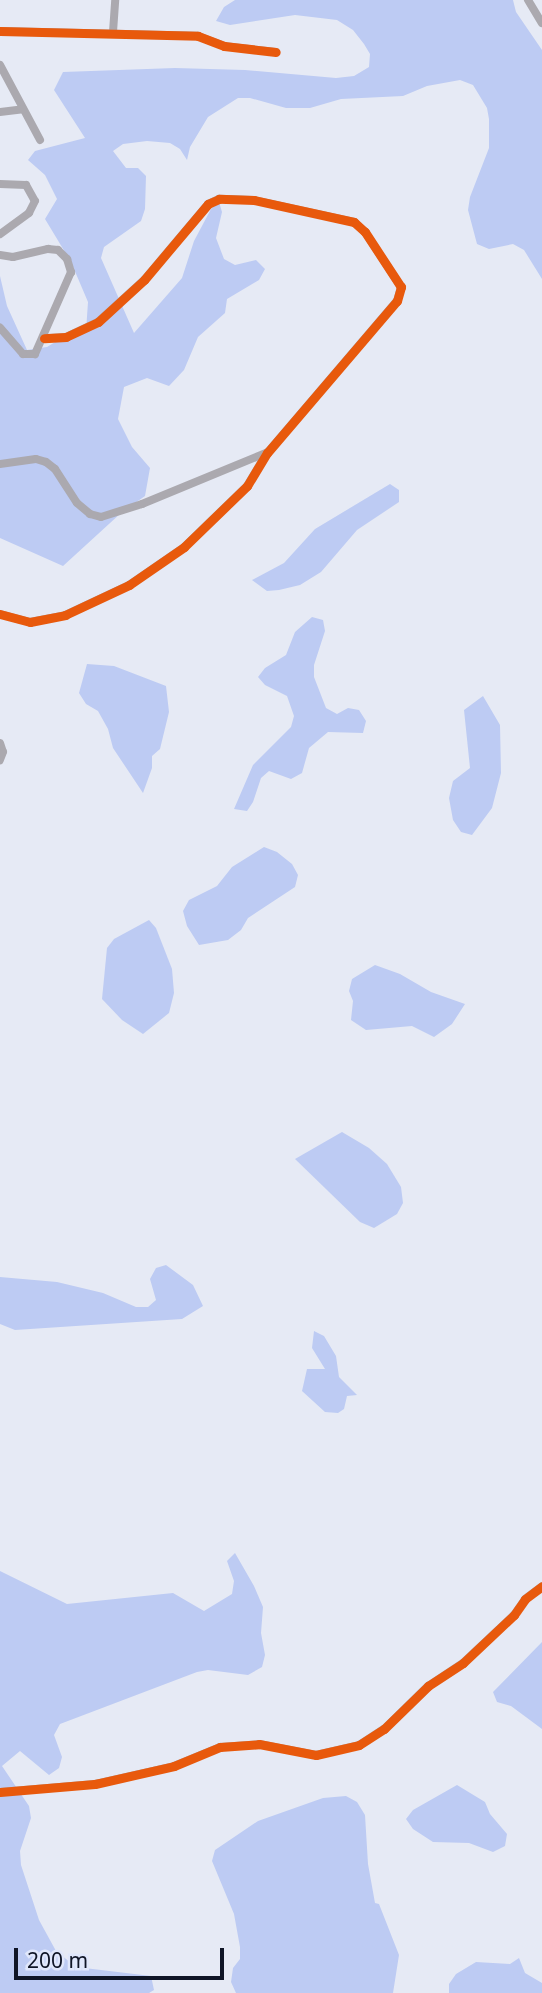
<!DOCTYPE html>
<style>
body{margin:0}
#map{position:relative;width:542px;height:1993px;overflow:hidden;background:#e6eaf5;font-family:"Noto Sans",sans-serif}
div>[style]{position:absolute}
.forest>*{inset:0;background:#bdcbf3}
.minor>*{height:8px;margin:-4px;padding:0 4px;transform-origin:4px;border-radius:4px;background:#aba9af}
.cycleway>*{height:9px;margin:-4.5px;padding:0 4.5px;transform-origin:4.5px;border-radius:4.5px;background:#e8590c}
span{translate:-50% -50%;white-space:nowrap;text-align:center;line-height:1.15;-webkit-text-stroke:5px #e0e7fb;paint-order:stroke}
.scale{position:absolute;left:14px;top:1948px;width:210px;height:32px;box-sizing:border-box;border:4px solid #0f1526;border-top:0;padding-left:9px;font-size:21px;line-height:24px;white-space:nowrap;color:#0f1526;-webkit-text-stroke:5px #e0e7fb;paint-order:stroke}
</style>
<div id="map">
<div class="forest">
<i style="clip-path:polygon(235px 0,513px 0,516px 12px,542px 50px,542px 279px,524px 250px,513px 244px,489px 249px,477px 244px,468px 210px,470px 197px,489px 148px,489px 119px,487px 108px,473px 85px,460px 80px,427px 86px,403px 96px,341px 99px,310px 108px,286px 108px,250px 98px,238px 98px,208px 117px,190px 147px,187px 160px,180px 149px,170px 143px,147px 141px,123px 144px,113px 151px,126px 168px,138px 168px,146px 176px,145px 209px,141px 221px,104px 247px,101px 258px,134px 333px,182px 278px,194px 241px,211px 209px,219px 202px,222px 212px,216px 238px,224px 259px,235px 265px,256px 260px,265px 269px,259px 280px,227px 299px,225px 313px,198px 337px,184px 370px,169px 386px,147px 378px,124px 387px,118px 419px,132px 447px,150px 468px,145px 496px,121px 513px,63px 566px,0 538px,0 276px,7px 306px,27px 350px,47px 347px,70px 333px,86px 331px,88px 302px,71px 262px,45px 219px,57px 199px,45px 175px,28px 160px,35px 151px,85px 138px,54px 90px,63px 72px,175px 68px,245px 70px,336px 78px,354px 76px,369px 67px,370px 54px,364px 44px,353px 30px,337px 20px,295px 15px,230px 25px,216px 21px,224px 7px)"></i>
<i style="clip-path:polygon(390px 484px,399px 490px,399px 502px,357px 530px,321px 572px,300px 585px,279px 590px,267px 591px,252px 580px,284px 563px,315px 529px)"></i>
<i style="clip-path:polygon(312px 617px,323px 620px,325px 631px,314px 665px,314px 677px,326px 708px,337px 714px,348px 708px,359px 710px,366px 721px,363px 733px,328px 732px,309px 748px,302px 773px,291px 779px,269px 771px,261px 778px,253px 802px,247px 811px,234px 809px,253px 765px,291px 727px,294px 716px,287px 696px,265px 685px,258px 677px,265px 668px,286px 655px,295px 632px)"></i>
<i style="clip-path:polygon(87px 664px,114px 666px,166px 686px,169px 712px,160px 749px,152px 756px,152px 768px,143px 793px,113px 748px,108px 729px,98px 711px,86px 704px,79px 693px)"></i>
<i style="clip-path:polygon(483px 696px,500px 725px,501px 773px,492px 808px,472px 835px,461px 832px,453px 820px,449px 798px,453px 781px,470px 768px,464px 710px)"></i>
<i style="clip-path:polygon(264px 847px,277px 852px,292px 864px,298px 875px,295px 887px,248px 918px,241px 930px,228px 940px,199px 945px,187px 926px,183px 911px,189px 900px,217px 886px,232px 867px)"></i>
<i style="clip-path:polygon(149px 920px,156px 928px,172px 969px,174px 993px,169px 1013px,143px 1034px,122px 1020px,102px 999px,107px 948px,114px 939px)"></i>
<i style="clip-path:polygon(375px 965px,400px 974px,431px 992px,465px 1004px,452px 1024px,434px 1037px,412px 1026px,366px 1030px,351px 1020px,353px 1001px,349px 991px,352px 979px)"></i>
<i style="clip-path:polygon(342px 1132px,369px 1148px,387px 1164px,401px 1187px,403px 1203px,397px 1214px,374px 1228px,360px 1222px,295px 1159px)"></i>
<i style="clip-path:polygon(166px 1265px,193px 1285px,203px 1306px,182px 1319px,15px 1330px,0 1324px,0 1277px,57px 1282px,103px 1293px,136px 1307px,148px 1307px,156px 1300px,150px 1279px,156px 1268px)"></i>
<i style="clip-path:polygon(314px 1331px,324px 1336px,336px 1356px,339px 1377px,357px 1395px,347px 1396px,344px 1409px,338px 1413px,325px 1412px,302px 1391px,307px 1369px,325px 1369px,312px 1348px)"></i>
<i style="clip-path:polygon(235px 1553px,254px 1586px,263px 1607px,261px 1633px,265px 1655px,262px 1667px,248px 1675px,208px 1670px,197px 1672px,60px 1724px,54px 1735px,62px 1757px,59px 1768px,49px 1775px,20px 1751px,2px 1766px,29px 1806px,31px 1818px,20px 1851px,21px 1865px,39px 1920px,56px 1951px,76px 1967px,151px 1976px,154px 1990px,149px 1993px,0 1993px,0 1571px,67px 1604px,173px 1593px,204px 1611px,232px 1594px,234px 1581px,227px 1561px)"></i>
<i style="clip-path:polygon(542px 1642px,542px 1729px,511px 1706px,497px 1702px,493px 1692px)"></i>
<i style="clip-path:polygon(457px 1785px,485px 1802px,490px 1814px,507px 1834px,505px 1846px,493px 1852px,469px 1843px,433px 1842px,413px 1829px,406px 1819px,413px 1810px)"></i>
<i style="clip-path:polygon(346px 1796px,357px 1802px,365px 1815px,368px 1864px,375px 1903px,379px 1904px,399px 1955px,393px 1993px,236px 1993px,231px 1982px,233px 1968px,240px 1959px,240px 1947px,234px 1914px,212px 1861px,215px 1850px,258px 1821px,323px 1798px)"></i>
<i style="clip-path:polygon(519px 1958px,525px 1973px,542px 1983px,542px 1993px,449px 1993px,449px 1984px,456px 1974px,476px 1962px,510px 1964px)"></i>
</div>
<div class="minor">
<i style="left:528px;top:0;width:27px;rotate:59deg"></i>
<i style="left:0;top:31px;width:198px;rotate:1.4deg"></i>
<i style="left:198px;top:36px;width:28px;rotate:21deg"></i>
<i style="left:224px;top:46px;width:52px;rotate:6.6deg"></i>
<i style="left:113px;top:32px;width:32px;rotate:-86deg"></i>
<i style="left:0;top:65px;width:85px;rotate:61.9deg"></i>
<i style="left:0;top:112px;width:23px;rotate:-7deg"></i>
<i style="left:0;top:184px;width:26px;rotate:2deg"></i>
<i style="left:26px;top:185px;width:18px;rotate:61deg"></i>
<i style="left:35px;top:201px;width:13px;rotate:117deg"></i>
<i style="left:29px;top:213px;width:36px;rotate:144deg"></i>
<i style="left:0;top:255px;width:13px;rotate:9deg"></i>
<i style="left:13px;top:257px;width:36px;rotate:-13deg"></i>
<i style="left:48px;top:249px;width:10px;rotate:6deg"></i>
<i style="left:58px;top:250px;width:13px;rotate:45deg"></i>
<i style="left:67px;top:259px;width:14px;rotate:73deg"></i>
<i style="left:71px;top:272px;width:90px;rotate:113.7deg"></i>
<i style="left:35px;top:354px;width:12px;rotate:180deg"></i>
<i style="left:23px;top:354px;width:35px;rotate:-131deg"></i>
<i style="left:0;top:464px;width:36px;rotate:-8deg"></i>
<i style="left:36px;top:459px;width:10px;rotate:17deg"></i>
<i style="left:46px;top:462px;width:11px;rotate:38deg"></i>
<i style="left:55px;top:469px;width:40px;rotate:57.1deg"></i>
<i style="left:77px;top:503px;width:17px;rotate:40deg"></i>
<i style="left:90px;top:514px;width:11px;rotate:15deg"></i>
<i style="left:101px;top:517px;width:43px;rotate:-17.6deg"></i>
<i style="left:142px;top:504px;width:134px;rotate:-22.4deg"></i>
<i style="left:0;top:614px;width:31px;rotate:15deg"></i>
<i style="left:30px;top:622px;width:36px;rotate:-11deg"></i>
<i style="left:65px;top:615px;width:71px;rotate:-25.1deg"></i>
<i style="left:129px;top:585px;width:67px;rotate:-34.6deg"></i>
<i style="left:184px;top:547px;width:88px;rotate:-44.1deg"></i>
<i style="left:247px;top:486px;width:39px;rotate:-59deg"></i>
<i style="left:267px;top:453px;width:200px;rotate:-49.5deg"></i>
<i style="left:397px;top:301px;width:15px;rotate:-74deg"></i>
<i style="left:401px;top:287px;width:66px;rotate:-123.2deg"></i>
<i style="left:365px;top:232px;width:15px;rotate:-138deg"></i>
<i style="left:354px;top:222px;width:102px;rotate:-167.6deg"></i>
<i style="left:254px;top:200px;width:35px;rotate:-178deg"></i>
<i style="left:219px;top:199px;width:12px;rotate:156deg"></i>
<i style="left:208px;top:204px;width:99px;rotate:130.1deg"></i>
<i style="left:144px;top:280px;width:62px;rotate:137.6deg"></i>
<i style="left:98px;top:322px;width:35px;rotate:155deg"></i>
<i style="left:66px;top:337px;width:22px;rotate:177deg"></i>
<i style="left:0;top:743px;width:9px;rotate:72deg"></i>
<i style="left:3px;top:752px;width:9px;rotate:111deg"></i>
<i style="left:0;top:1792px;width:95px;rotate:-4.8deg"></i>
<i style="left:95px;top:1784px;width:81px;rotate:-12.8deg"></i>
<i style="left:174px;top:1766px;width:50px;rotate:-22.4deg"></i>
<i style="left:220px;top:1747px;width:39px;rotate:-4deg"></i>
<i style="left:259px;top:1744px;width:58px;rotate:10.9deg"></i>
<i style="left:316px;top:1755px;width:44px;rotate:-13.1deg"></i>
<i style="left:359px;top:1745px;width:30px;rotate:-33deg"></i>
<i style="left:384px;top:1729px;width:62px;rotate:-44.3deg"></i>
<i style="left:428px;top:1686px;width:42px;rotate:-33.3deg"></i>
<i style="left:463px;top:1663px;width:70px;rotate:-43.3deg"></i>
<i style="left:514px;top:1615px;width:19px;rotate:-55deg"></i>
<i style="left:525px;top:1599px;width:21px;rotate:-37deg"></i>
</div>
<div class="cycleway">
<i style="left:0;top:31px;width:198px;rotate:1.4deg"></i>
<i style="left:198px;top:36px;width:28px;rotate:21deg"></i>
<i style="left:224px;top:46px;width:52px;rotate:6.6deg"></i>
<i style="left:0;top:614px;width:31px;rotate:15deg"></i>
<i style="left:30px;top:622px;width:36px;rotate:-11deg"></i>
<i style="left:65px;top:615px;width:71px;rotate:-25.1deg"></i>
<i style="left:129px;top:585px;width:67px;rotate:-34.6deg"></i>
<i style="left:184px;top:547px;width:88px;rotate:-44.1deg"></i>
<i style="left:247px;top:486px;width:39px;rotate:-59deg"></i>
<i style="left:267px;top:453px;width:200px;rotate:-49.5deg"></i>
<i style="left:397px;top:301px;width:15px;rotate:-74deg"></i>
<i style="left:401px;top:287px;width:66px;rotate:-123.2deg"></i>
<i style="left:365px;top:232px;width:15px;rotate:-138deg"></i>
<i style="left:354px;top:222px;width:102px;rotate:-167.6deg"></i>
<i style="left:254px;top:200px;width:35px;rotate:-178deg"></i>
<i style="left:219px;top:199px;width:12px;rotate:156deg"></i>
<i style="left:208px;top:204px;width:99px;rotate:130.1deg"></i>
<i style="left:144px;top:280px;width:62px;rotate:137.6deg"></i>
<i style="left:98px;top:322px;width:35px;rotate:155deg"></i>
<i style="left:66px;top:337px;width:22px;rotate:177deg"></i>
<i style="left:0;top:1792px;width:95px;rotate:-4.8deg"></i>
<i style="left:95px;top:1784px;width:81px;rotate:-12.8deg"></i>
<i style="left:174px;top:1766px;width:50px;rotate:-22.4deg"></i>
<i style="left:220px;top:1747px;width:39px;rotate:-4deg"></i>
<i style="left:259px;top:1744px;width:58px;rotate:10.9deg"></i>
<i style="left:316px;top:1755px;width:44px;rotate:-13.1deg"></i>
<i style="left:359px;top:1745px;width:30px;rotate:-33deg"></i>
<i style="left:384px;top:1729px;width:62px;rotate:-44.3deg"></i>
<i style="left:428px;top:1686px;width:42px;rotate:-33.3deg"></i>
<i style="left:463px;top:1663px;width:70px;rotate:-43.3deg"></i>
<i style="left:514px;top:1615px;width:19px;rotate:-55deg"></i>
<i style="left:525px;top:1599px;width:21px;rotate:-37deg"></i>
</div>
<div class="scale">200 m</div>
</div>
